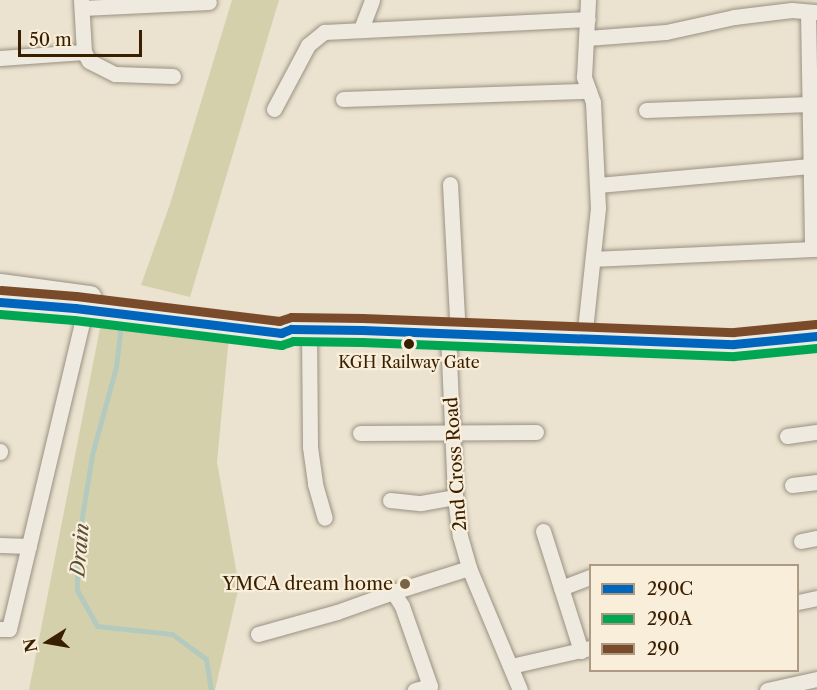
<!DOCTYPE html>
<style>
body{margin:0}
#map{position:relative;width:817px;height:690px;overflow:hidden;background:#ebe2cf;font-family:"Libre Caslon Text",serif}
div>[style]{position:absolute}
.green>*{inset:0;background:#d5d0ac}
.stream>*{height:5px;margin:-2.5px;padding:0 2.5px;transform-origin:2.5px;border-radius:2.5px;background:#b4cabe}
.roads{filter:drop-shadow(0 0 2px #999182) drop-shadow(0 0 2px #999182)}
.minor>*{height:15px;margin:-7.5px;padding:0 7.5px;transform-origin:7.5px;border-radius:7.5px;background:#eeeae0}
.secondary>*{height:21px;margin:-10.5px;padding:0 10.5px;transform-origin:10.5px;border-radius:10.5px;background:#eeeae0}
.bus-1>*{height:9px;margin:-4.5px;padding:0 4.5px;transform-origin:4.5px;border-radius:4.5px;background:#0065bd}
.bus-2>*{height:9px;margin:-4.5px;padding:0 4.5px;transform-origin:4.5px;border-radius:4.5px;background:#00a651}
.bus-3>*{height:9px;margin:-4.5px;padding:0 4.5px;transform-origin:4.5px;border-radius:4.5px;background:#7a4b2a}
.dots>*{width:16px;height:16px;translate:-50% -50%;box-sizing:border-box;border:3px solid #f9eed9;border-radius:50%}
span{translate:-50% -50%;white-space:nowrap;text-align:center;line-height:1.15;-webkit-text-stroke:4.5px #f9eed9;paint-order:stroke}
.bus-label{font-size:16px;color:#391e00}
.street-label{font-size:18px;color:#391e00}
.poi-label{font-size:18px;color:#391e00}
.right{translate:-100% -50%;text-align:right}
.water-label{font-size:20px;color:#574e37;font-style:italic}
.legend{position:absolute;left:589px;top:564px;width:210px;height:108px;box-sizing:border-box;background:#f9eed9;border:2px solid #ac9b82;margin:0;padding:8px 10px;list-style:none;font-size:18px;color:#391e00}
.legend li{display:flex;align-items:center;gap:12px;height:30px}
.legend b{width:30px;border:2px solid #ac9b82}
.north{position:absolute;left:18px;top:612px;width:60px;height:60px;-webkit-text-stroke:4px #f9eed9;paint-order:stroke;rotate:259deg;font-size:16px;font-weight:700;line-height:24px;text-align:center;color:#391e00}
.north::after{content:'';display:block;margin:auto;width:21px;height:27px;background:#391e00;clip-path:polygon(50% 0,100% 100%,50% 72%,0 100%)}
.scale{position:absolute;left:18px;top:30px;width:124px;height:27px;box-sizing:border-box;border:3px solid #391e00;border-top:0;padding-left:8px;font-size:18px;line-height:21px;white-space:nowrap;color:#391e00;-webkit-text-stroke:4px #f9eed9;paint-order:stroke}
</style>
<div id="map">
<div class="green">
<i style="clip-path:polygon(232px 0,279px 0,190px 297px,141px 285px,170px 204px)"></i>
<i style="clip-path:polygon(102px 318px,229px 336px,217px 462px,239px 586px,215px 690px,29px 690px)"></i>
</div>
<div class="stream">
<i style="left:121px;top:325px;width:42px;rotate:96.8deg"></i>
<i style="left:116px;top:367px;width:91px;rotate:105.3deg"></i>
<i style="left:92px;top:455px;width:94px;rotate:99.2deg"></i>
<i style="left:77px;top:548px;width:42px;rotate:90deg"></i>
<i style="left:77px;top:590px;width:41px;rotate:60.9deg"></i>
<i style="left:97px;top:626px;width:75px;rotate:6.1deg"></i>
<i style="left:172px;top:634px;width:42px;rotate:36.3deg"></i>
<i style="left:206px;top:659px;width:31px;rotate:81deg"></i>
</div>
<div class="roads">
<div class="minor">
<i style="left:81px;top:0;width:52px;rotate:86.7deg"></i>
<i style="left:84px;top:52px;width:10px;rotate:61deg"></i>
<i style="left:89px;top:61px;width:29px;rotate:27deg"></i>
<i style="left:115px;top:74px;width:58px;rotate:2deg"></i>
<i style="left:82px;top:8px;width:127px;rotate:-2.7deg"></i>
<i style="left:808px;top:12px;width:237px;rotate:89deg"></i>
<i style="left:361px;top:29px;width:31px;rotate:-69deg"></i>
<i style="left:587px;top:38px;width:79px;rotate:-4.3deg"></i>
<i style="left:666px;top:32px;width:70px;rotate:-12.4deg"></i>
<i style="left:734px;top:17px;width:58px;rotate:-6.9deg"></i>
<i style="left:792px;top:10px;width:25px;rotate:5deg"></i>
<i style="left:0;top:58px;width:84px;rotate:-4.1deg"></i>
<i style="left:343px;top:99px;width:246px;rotate:-1.9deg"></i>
<i style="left:274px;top:109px;width:72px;rotate:-62deg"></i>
<i style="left:308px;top:45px;width:21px;rotate:-39deg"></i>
<i style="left:324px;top:32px;width:264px;rotate:-2.8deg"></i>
<i style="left:646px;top:110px;width:164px;rotate:-2.1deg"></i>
<i style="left:450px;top:184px;width:152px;rotate:87deg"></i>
<i style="left:597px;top:185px;width:215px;rotate:-5.1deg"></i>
<i style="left:593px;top:259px;width:224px;rotate:-2.6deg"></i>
<i style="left:309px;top:329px;width:118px;rotate:89.5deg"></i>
<i style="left:310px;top:447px;width:37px;rotate:82deg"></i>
<i style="left:315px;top:484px;width:35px;rotate:74deg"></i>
<i style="left:448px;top:335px;width:162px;rotate:87.5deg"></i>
<i style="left:455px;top:497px;width:39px;rotate:83deg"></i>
<i style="left:460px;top:536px;width:33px;rotate:74deg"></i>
<i style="left:469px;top:568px;width:132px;rotate:67.3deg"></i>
<i style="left:584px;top:339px;width:132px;rotate:-83.9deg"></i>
<i style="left:598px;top:208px;width:106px;rotate:-92.7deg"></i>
<i style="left:593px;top:102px;width:27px;rotate:-110deg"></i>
<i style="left:584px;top:77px;width:77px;rotate:-87deg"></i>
<i style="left:360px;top:433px;width:176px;rotate:-0.3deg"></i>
<i style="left:787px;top:436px;width:30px;rotate:-8deg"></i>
<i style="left:0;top:451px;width:1px;rotate:90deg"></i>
<i style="left:792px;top:485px;width:25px;rotate:-7deg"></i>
<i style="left:390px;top:500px;width:31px;rotate:6deg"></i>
<i style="left:421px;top:503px;width:35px;rotate:-10deg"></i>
<i style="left:543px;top:531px;width:126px;rotate:72.4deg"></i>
<i style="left:801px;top:541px;width:16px;rotate:-11deg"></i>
<i style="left:0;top:545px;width:29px;rotate:2deg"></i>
<i style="left:561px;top:588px;width:31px;rotate:-21deg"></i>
<i style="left:393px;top:592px;width:80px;rotate:-17.5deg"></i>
<i style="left:798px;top:602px;width:19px;rotate:-12deg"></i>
<i style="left:0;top:629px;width:9px"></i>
<i style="left:9px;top:629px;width:336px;rotate:-76.6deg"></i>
<i style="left:258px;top:634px;width:82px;rotate:-15.6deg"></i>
<i style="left:337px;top:612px;width:59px;rotate:-19.7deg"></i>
<i style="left:393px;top:592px;width:17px;rotate:57deg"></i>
<i style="left:402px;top:606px;width:85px;rotate:70.7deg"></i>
<i style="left:430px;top:686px;width:16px;rotate:165deg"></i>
<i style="left:511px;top:666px;width:81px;rotate:-12.8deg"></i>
<i style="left:767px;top:690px;width:51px;rotate:-12.4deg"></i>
</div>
<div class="secondary">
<i style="left:0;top:284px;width:91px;rotate:7.6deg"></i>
<i style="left:0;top:302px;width:75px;rotate:4.6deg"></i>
<i style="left:75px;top:308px;width:208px;rotate:6.9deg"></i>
<i style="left:281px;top:333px;width:11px;rotate:-22deg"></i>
<i style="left:291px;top:329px;width:71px;rotate:0.8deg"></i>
<i style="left:362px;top:330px;width:86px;rotate:3.3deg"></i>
<i style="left:448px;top:335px;width:286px;rotate:1.8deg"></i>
<i style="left:734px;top:344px;width:83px;rotate:-5.5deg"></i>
</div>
</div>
<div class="bus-1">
<i style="left:0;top:302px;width:75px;rotate:4.6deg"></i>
<i style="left:75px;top:308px;width:208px;rotate:6.9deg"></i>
<i style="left:281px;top:333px;width:11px;rotate:-22deg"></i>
<i style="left:291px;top:329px;width:71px;rotate:0.8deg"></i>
<i style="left:362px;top:330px;width:372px;rotate:2.2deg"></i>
<i style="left:734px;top:344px;width:83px;rotate:-5.5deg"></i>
</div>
<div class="bus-2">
<i style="left:0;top:314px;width:74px;rotate:4.6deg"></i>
<i style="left:74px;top:320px;width:209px;rotate:6.9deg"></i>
<i style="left:281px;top:345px;width:13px;rotate:-18deg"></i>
<i style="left:293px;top:341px;width:69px;rotate:0.8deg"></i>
<i style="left:362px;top:342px;width:372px;rotate:2.2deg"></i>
<i style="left:734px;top:356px;width:83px;rotate:-5.5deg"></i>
</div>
<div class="bus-3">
<i style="left:1px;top:290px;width:75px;rotate:4.6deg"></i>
<i style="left:76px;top:296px;width:205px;rotate:7deg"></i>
<i style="left:279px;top:321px;width:13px;rotate:-18deg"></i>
<i style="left:291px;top:317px;width:71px;rotate:0.8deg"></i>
<i style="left:362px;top:318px;width:372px;rotate:2.2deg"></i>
<i style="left:734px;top:332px;width:82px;rotate:-5.6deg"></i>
</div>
<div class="dots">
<i style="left:409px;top:344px;background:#391e00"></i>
<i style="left:405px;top:584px;background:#776348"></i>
</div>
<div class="bus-label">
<span style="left:409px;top:362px">KGH Railway Gate</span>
</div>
<div class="street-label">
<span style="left:456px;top:464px;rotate:-94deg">2nd Cross Road</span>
</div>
<div class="poi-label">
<span class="right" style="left:393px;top:584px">YMCA dream home</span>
</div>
<div class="water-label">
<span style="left:80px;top:550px;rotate:-85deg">Drain</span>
</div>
<ul class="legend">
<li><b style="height:8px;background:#0065bd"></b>290C</li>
<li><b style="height:8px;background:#00a651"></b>290A</li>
<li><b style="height:8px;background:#7a4b2a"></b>290</li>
</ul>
<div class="north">N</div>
<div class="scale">50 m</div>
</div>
